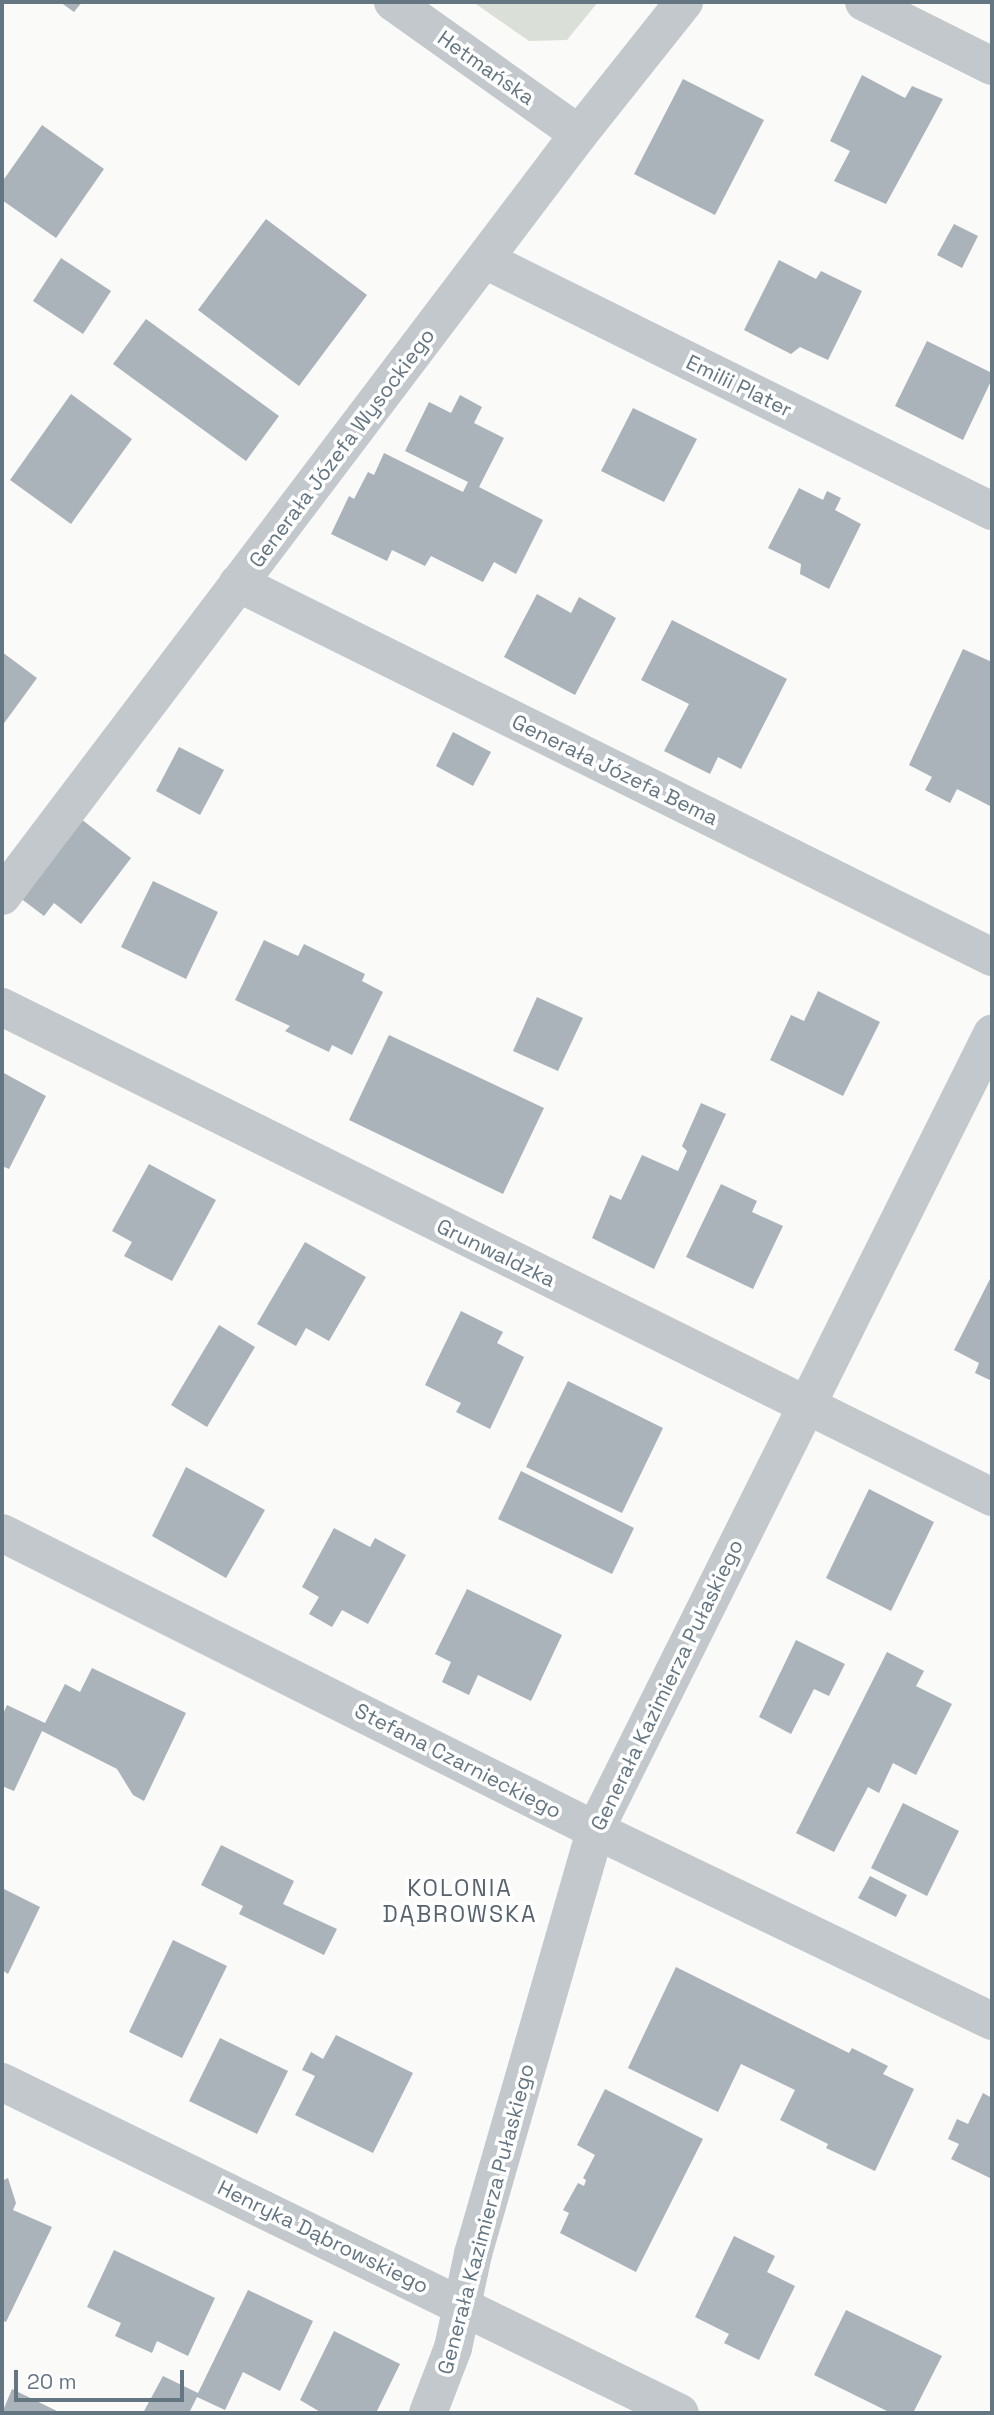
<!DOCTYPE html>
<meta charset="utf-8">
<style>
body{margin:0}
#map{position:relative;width:994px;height:2415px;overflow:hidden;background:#fafaf8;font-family:"Space Grotesk",sans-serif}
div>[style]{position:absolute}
.green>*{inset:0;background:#dadfd7}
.building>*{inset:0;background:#aab3b9}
.minor>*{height:38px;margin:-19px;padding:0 19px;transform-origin:19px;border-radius:19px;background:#c3c8cc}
span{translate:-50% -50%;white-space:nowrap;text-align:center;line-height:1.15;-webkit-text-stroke:7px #fff;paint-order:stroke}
.street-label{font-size:21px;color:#657683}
.neighbourhood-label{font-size:23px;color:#57646e;letter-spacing:2px}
.frame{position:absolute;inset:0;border:4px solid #657683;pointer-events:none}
.scale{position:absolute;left:14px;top:2370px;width:170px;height:32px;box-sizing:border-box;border:4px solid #657683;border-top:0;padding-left:9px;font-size:21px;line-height:24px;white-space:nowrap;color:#657683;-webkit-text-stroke:5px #fff;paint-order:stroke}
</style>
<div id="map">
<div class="green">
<i style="clip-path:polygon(473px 2px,598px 2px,567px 40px,529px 41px)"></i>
</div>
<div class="building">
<i style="clip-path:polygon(60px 2px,82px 2px,74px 12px)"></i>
<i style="clip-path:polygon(862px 75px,905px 98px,912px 86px,943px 99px,886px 204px,834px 181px,850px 151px,830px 141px)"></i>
<i style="clip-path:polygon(683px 79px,764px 120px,715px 215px,634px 174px)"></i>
<i style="clip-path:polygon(42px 125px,104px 169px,56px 238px,2px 200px,2px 182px)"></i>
<i style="clip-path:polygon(266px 219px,367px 295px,299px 386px,198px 310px)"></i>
<i style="clip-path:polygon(954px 224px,978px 236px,962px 268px,937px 255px)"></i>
<i style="clip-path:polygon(61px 258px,111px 291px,83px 334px,33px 301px)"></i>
<i style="clip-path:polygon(779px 260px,816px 279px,821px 271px,862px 291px,828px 360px,800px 347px,791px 354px,744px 330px)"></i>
<i style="clip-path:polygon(146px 319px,279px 416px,246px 461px,113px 364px)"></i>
<i style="clip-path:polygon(927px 341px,992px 373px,992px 379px,963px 440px,895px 406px)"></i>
<i style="clip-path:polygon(71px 394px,132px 439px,71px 524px,10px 480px)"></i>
<i style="clip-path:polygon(460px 395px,482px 407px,474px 423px,504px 438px,479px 487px,543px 520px,516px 574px,494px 562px,483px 582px,431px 556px,425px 566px,392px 550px,387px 561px,331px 534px,349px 496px,354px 499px,368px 472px,374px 475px,384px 453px,463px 492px,468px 482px,405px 451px,429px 402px,451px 413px)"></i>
<i style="clip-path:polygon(633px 408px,697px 439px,664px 502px,601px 471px)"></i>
<i style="clip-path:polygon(799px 488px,823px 500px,827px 491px,841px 498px,835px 510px,861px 524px,829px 589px,800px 574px,801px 564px,768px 548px)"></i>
<i style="clip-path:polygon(537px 594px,571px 613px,579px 597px,616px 618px,575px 695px,504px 657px)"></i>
<i style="clip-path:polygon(672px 620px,787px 679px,741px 769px,718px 757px,710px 774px,664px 751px,689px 704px,641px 680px)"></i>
<i style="clip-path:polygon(963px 649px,992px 662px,992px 807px,957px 789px,950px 803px,925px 790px,932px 777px,909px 765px)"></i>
<i style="clip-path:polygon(2px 652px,37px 678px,2px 726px)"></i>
<i style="clip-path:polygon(453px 732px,491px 752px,473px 786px,436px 766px)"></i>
<i style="clip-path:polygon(179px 747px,224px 770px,200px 815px,156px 791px)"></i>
<i style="clip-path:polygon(76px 815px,131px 858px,81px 924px,54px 903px,44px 916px,15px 894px)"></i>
<i style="clip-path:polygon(153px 881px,218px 912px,186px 979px,121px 947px)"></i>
<i style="clip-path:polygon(264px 940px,298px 956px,304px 944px,365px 974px,362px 981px,383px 992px,352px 1055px,332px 1045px,329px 1052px,285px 1031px,290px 1026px,235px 1000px)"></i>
<i style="clip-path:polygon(818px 991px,880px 1022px,843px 1096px,770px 1060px,791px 1015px,804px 1021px)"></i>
<i style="clip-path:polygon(537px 997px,583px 1018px,558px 1071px,513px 1051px)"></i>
<i style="clip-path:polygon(389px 1035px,544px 1108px,503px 1194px,349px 1120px)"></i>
<i style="clip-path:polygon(2px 1072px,46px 1096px,9px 1169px,2px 1166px)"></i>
<i style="clip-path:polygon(701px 1103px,726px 1114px,654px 1269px,592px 1238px,610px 1195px,621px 1200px,642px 1155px,678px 1171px,687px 1151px,682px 1146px)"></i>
<i style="clip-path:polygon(149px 1164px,216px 1200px,172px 1281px,124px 1256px,132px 1242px,112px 1231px)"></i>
<i style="clip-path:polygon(721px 1184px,757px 1201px,752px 1212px,783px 1226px,753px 1289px,686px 1257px)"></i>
<i style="clip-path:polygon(305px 1242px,366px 1277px,329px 1341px,306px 1328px,296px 1346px,257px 1324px)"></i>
<i style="clip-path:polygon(992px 1275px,992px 1381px,975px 1373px,979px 1363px,954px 1350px)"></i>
<i style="clip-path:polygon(461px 1311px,503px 1332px,497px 1343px,524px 1357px,490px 1429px,456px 1412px,461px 1403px,425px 1385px)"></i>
<i style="clip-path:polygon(219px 1325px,255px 1347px,207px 1427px,171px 1405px)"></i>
<i style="clip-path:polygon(568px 1381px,663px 1428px,622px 1513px,526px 1467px)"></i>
<i style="clip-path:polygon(186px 1467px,265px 1510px,226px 1578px,152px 1536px)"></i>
<i style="clip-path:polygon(521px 1471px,634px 1528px,612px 1574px,498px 1519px)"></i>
<i style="clip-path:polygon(869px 1489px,934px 1522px,891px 1611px,826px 1578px)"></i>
<i style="clip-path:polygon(334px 1528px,370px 1547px,375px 1538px,406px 1555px,368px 1624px,342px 1610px,332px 1627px,309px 1614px,319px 1597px,302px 1587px)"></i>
<i style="clip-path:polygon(467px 1589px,562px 1635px,531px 1701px,478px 1675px,469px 1695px,442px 1682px,451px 1662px,435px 1654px)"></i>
<i style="clip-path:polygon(796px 1640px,845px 1664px,829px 1696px,814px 1689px,791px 1734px,759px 1717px)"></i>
<i style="clip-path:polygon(887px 1652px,924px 1671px,916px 1686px,952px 1704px,916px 1775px,893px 1763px,879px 1793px,868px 1787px,834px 1852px,796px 1833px)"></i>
<i style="clip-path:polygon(92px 1668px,186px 1713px,144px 1801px,133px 1795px,117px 1769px,42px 1731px,14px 1791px,2px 1786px,2px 1716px,7px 1705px,45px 1723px,65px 1684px,80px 1692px)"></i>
<i style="clip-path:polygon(903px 1803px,959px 1831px,927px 1896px,871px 1868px)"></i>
<i style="clip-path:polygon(221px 1845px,294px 1881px,283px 1904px,337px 1929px,324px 1955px,239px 1914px,243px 1906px,201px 1885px)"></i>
<i style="clip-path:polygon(870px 1876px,907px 1895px,896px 1917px,858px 1898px)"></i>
<i style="clip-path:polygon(2px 1888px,40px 1907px,8px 1974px,2px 1970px)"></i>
<i style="clip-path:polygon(173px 1940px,227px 1966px,182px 2058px,129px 2032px)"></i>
<i style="clip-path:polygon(676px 1967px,849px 2053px,852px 2048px,888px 2066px,883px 2074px,914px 2089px,875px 2171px,826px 2148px,828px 2144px,780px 2120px,795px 2090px,741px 2064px,718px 2112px,628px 2068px)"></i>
<i style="clip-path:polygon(336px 2035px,413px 2073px,373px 2153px,295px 2115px,315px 2076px,302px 2070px,311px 2052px,323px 2059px)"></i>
<i style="clip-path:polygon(220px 2038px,288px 2071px,257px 2134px,189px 2101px)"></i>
<i style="clip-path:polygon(605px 2089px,703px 2139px,636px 2272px,560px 2233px,569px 2213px,563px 2210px,578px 2183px,584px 2186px,586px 2180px,583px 2178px,595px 2155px,577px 2145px)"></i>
<i style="clip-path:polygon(983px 2093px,992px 2098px,992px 2179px,951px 2159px,959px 2144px,948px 2139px,957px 2119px,968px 2124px)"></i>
<i style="clip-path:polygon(8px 2178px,16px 2203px,13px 2210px,52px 2227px,6px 2322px,2px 2320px,2px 2181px)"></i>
<i style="clip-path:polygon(734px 2236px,775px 2256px,767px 2272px,795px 2286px,759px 2360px,724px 2343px,729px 2334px,695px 2317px)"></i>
<i style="clip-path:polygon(114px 2250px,215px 2298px,188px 2356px,157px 2341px,152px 2353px,115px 2336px,121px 2323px,87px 2307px)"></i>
<i style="clip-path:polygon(248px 2290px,313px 2321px,280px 2391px,243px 2372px,225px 2410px,197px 2397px,189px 2413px,143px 2413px,163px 2376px,198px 2393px)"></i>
<i style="clip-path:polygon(846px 2310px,942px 2356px,913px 2413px,891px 2413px,814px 2375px)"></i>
<i style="clip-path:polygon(334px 2331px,400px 2364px,376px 2413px,322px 2413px,300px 2400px)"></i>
<i style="clip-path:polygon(12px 2389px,61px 2413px,2px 2413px)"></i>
</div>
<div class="minor">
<i style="left:393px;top:2px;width:228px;rotate:35.4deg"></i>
<i style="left:864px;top:2px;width:143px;rotate:26.6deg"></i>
<i style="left:485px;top:260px;width:566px;rotate:26.34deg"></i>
<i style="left:238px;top:583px;width:842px;rotate:26.38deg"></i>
<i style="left:2px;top:896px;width:956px;rotate:-52.87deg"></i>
<i style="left:579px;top:134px;width:169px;rotate:-51.5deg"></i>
<i style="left:2px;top:1007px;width:1105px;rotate:26.33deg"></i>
<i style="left:2px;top:1533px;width:663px;rotate:26.6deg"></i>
<i style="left:595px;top:1830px;width:441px;rotate:25.7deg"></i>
<i style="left:2px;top:2082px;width:754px;rotate:26.02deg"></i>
<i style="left:428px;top:2413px;width:70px;rotate:-69deg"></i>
<i style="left:453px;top:2348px;width:96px;rotate:-78deg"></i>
<i style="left:473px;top:2254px;width:441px;rotate:-73.9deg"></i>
<i style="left:595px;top:1830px;width:890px;rotate:-63.49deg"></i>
</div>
<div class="street-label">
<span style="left:486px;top:68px;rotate:35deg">Hetmańska</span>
<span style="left:739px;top:386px;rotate:26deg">Emilii Plater</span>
<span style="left:342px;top:448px;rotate:-53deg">Generała Józefa Wysockiego</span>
<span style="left:615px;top:770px;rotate:26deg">Generała Józefa Bema</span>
<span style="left:496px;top:1253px;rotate:26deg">Grunwaldzka</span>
<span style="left:667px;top:1685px;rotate:-64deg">Generała Kazimierza Pułaskiego</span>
<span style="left:458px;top:1761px;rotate:27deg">Stefana Czarnieckiego</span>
<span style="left:486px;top:2219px;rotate:-75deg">Generała Kazimierza Pułaskiego</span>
<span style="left:323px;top:2237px;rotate:26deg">Henryka Dąbrowskiego</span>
</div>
<div class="neighbourhood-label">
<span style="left:460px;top:1901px">KOLONIA<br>DĄBROWSKA</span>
</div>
<div class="frame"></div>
<div class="scale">20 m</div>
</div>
